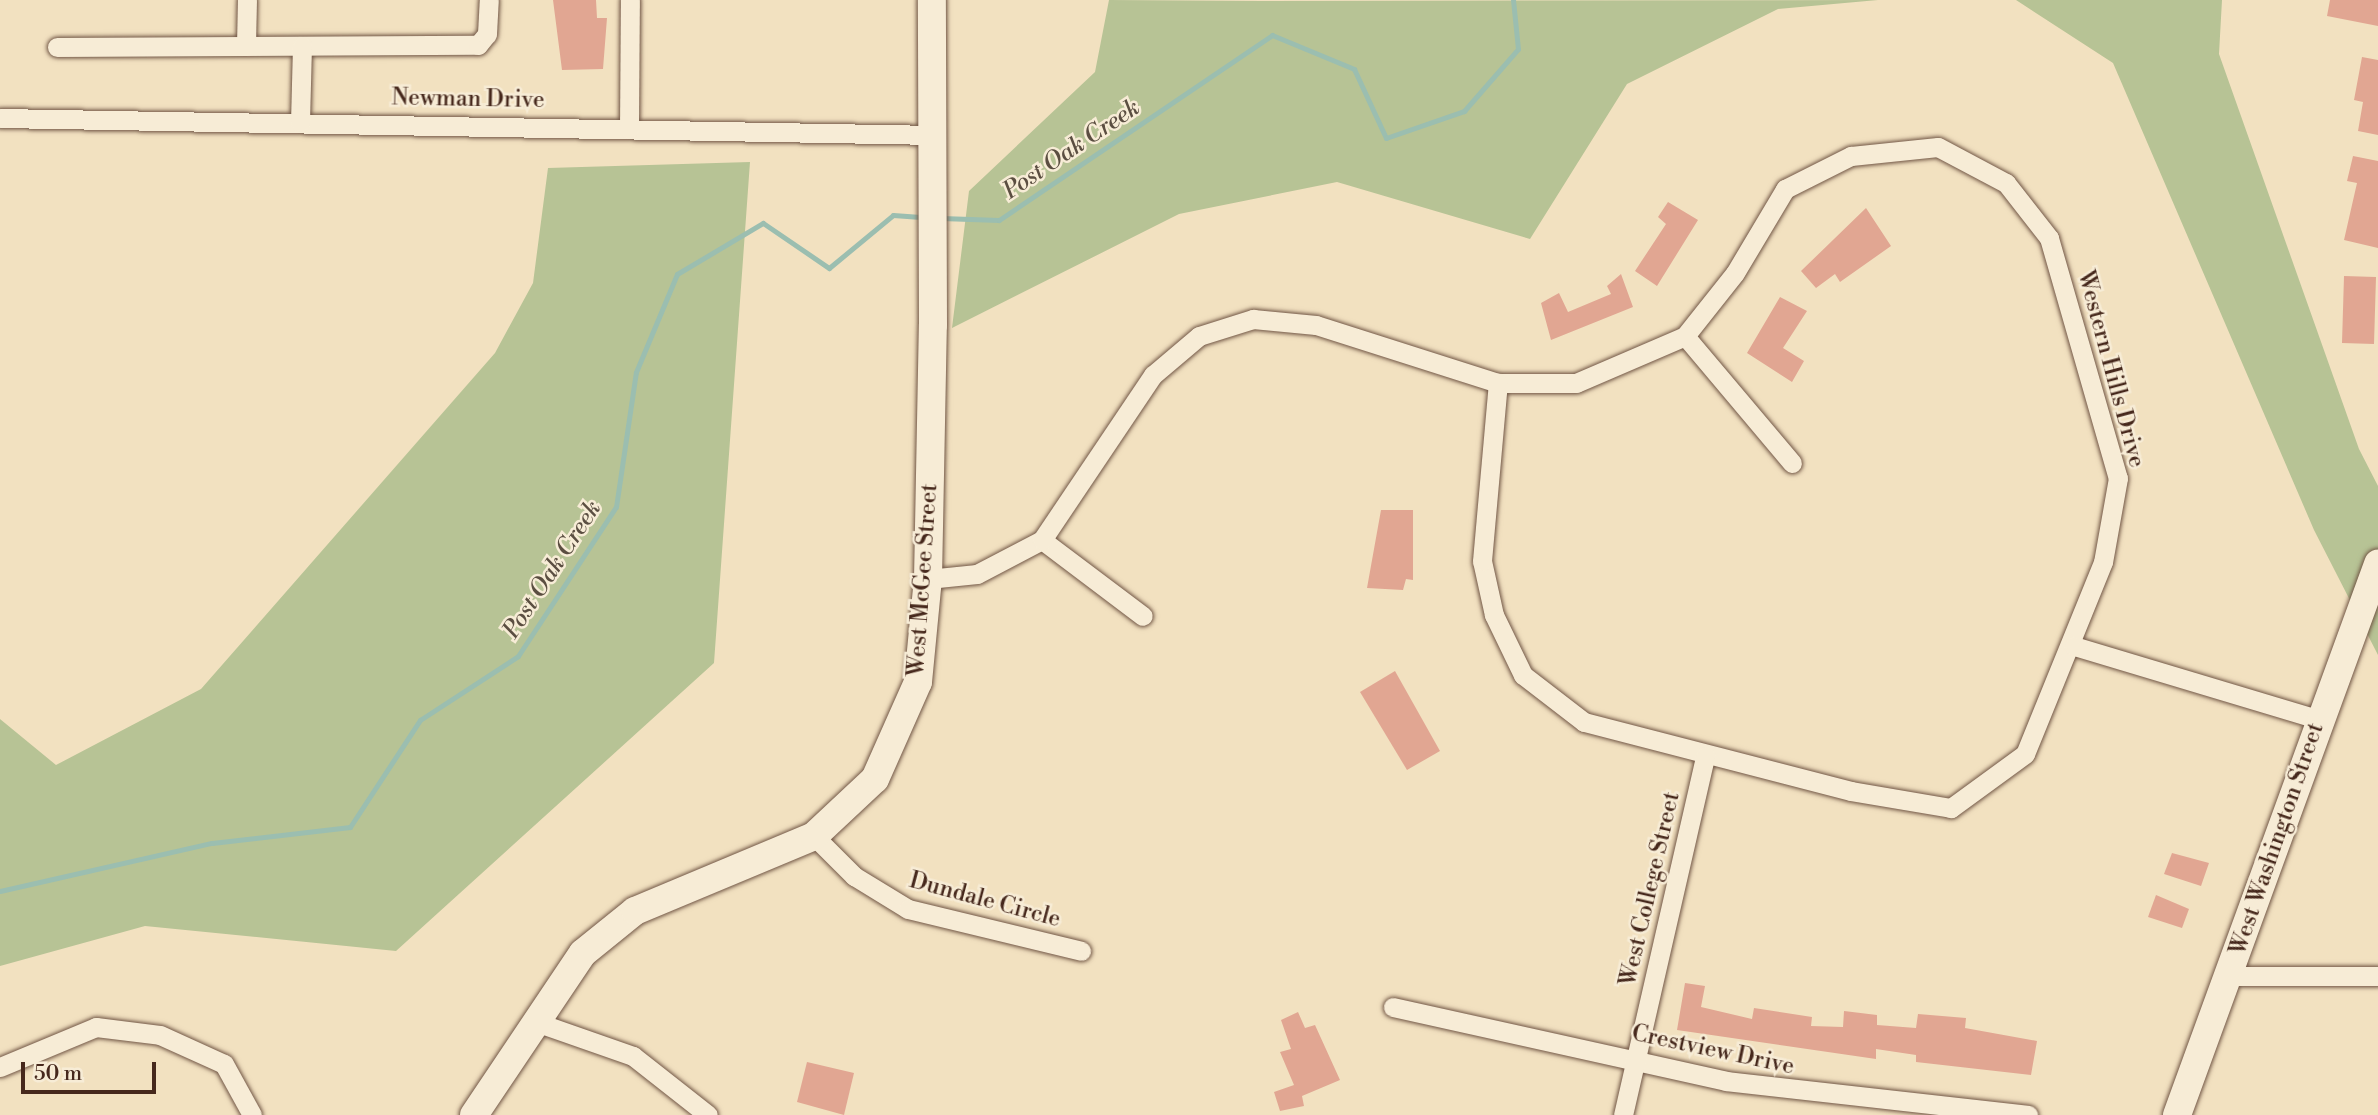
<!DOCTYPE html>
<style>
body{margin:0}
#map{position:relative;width:2378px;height:1115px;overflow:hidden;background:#f2e1c0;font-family:"Libre Bodoni",serif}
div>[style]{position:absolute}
.green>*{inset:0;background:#b7c395}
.stream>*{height:5px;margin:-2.5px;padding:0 2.5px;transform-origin:2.5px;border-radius:2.5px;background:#9bbeb0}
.building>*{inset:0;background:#e1a692}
.roads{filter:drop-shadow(0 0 2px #715645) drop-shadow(0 0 2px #715645)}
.street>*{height:19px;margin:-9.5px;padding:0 9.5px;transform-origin:9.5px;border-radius:9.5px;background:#f7ecd6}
.secondary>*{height:28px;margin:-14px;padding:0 14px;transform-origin:14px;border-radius:14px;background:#f7ecd6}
span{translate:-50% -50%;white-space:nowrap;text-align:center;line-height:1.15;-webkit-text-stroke:5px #f7ecd6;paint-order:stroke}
.street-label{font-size:23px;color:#46281c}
.water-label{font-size:24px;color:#5b4e41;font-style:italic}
.scale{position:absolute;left:21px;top:1062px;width:135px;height:32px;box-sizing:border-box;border:4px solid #46281c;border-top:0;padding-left:9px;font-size:21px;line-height:24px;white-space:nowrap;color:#46281c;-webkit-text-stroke:5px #f7ecd6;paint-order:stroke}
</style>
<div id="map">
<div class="green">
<i style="clip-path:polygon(1109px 0,1262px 1px,1878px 0,1778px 9px,1627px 84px,1530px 239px,1337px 182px,1179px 214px,952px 328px,969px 191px,1095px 72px)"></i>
<i style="clip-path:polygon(2016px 0,2222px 0,2219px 54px,2359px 449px,2378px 486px,2378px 655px,2314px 530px,2113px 63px)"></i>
<i style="clip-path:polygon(750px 162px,714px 663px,396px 951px,145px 926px,0 966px,0 719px,56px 765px,201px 689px,495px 353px,533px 283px,548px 168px)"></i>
</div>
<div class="stream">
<i style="left:941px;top:218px;width:58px;rotate:2deg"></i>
<i style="left:999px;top:220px;width:330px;rotate:-34.1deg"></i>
<i style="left:1272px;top:35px;width:89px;rotate:22.5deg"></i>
<i style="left:1354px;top:69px;width:76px;rotate:65.1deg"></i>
<i style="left:1386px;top:138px;width:83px;rotate:-19.1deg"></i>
<i style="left:1464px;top:111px;width:82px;rotate:-48.9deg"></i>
<i style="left:1518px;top:49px;width:49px;rotate:-95.8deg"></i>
<i style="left:0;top:891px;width:217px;rotate:-12.8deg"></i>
<i style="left:212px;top:843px;width:139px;rotate:-6.6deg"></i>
<i style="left:350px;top:827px;width:128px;rotate:-56.8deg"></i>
<i style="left:420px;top:720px;width:117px;rotate:-33.1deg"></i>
<i style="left:518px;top:656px;width:178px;rotate:-56.7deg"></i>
<i style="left:616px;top:507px;width:136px;rotate:-81.6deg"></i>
<i style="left:636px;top:372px;width:106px;rotate:-67.3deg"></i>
<i style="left:677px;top:274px;width:100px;rotate:-30.7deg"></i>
<i style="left:763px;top:223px;width:80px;rotate:34.3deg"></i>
<i style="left:829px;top:268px;width:83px;rotate:-39.6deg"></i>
<i style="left:893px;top:215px;width:31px;rotate:4deg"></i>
</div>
<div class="building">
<i style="clip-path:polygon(553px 0,596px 0,597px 18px,607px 18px,603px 69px,562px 70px)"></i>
<i style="clip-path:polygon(2330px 0,2378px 0,2378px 26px,2327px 16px)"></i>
<i style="clip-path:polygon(2362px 57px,2378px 60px,2378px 135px,2358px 131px,2363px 102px,2354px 100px)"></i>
<i style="clip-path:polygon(2353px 156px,2378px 161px,2378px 248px,2344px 240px,2357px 183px,2347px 181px)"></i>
<i style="clip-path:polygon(1668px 202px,1698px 220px,1657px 286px,1635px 271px,1666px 224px,1658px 217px)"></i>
<i style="clip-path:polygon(1866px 208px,1891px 246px,1840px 282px,1835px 274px,1816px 288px,1801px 271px)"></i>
<i style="clip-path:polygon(1621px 274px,1633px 307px,1551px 340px,1541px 303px,1559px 293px,1568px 312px,1611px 294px,1607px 286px)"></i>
<i style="clip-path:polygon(2344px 276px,2376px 277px,2374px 344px,2342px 343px)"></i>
<i style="clip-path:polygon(1780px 297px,1807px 311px,1783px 348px,1804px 361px,1792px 382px,1747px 353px)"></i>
<i style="clip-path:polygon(1381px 510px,1413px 510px,1413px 580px,1406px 579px,1403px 590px,1367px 588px)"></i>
<i style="clip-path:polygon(1395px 671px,1440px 751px,1407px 770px,1360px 692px)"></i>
<i style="clip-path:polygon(2172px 853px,2209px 863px,2201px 886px,2164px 874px)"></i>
<i style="clip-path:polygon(2156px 895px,2189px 909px,2182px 928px,2148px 917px)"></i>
<i style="clip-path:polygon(1685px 983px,1705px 986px,1701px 1007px,1752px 1019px,1754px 1008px,1812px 1017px,1811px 1026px,1843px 1027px,1844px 1011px,1877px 1015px,1877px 1025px,1916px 1028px,1918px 1014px,1966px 1018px,1965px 1028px,2037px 1041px,2031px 1075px,1916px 1062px,1916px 1055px,1876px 1049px,1876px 1059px,1677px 1030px)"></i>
<i style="clip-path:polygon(1298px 1012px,1305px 1028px,1315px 1025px,1340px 1080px,1302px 1096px,1304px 1106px,1280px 1111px,1274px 1092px,1294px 1085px,1280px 1052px,1291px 1049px,1281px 1020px)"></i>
<i style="clip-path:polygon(807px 1062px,854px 1073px,844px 1115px,797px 1102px)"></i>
</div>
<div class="roads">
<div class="street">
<i style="left:246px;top:46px;width:46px;rotate:-88.8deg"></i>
<i style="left:57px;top:47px;width:421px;rotate:-0.3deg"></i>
<i style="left:478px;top:45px;width:14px;rotate:-51deg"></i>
<i style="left:487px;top:34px;width:34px;rotate:-87deg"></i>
<i style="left:0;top:118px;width:934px;rotate:1.04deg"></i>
<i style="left:300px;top:122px;width:76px;rotate:-88.5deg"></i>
<i style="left:629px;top:129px;width:129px;rotate:-89.6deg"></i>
<i style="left:1938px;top:147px;width:77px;rotate:27.9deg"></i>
<i style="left:2006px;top:183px;width:70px;rotate:52deg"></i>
<i style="left:2049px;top:238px;width:250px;rotate:74deg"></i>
<i style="left:2118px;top:478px;width:85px;rotate:100.1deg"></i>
<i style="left:2103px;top:562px;width:207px;rotate:112.1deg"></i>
<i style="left:2025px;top:754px;width:92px;rotate:143.9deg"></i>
<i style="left:1951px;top:808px;width:101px;rotate:-170.4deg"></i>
<i style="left:1851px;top:791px;width:276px;rotate:-165.5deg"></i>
<i style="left:1584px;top:722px;width:77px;rotate:-142.4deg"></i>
<i style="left:1523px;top:675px;width:67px;rotate:-115.8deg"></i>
<i style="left:1494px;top:615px;width:55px;rotate:-102.5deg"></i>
<i style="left:1482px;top:561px;width:179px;rotate:-84.9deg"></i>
<i style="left:1498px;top:383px;width:78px"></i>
<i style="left:1576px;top:383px;width:119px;rotate:-23.3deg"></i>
<i style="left:1685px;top:336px;width:80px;rotate:-51.6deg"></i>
<i style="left:1735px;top:273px;width:98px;rotate:-59.2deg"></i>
<i style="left:1785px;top:189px;width:74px;rotate:-26.6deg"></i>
<i style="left:1851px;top:156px;width:87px;rotate:-5.9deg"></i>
<i style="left:1685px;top:336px;width:166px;rotate:49.9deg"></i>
<i style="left:1042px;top:540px;width:126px;rotate:37deg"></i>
<i style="left:928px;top:579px;width:49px;rotate:-5.8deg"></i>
<i style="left:977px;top:574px;width:73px;rotate:-27.6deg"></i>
<i style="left:1042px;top:540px;width:199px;rotate:-56.1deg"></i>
<i style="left:1153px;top:375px;width:60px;rotate:-40.3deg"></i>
<i style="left:1199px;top:336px;width:57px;rotate:-17.5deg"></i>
<i style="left:1253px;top:319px;width:63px;rotate:5.4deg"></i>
<i style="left:1316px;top:325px;width:191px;rotate:17.7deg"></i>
<i style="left:2074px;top:646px;width:255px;rotate:16.7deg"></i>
<i style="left:814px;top:836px;width:57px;rotate:45deg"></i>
<i style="left:854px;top:876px;width:63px;rotate:31.4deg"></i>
<i style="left:908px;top:909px;width:178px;rotate:13.6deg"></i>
<i style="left:2229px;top:976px;width:149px"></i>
<i style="left:1393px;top:1007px;width:341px;rotate:12.5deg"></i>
<i style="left:1726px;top:1081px;width:304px;rotate:6.4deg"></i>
<i style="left:533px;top:1021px;width:106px;rotate:19.3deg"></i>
<i style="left:633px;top:1056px;width:95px;rotate:38.2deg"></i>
<i style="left:0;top:1067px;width:104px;rotate:-22.6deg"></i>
<i style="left:96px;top:1027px;width:64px;rotate:7.1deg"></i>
<i style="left:160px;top:1035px;width:70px;rotate:24.4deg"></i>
<i style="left:224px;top:1064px;width:58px;rotate:61.2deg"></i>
<i style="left:1623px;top:1115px;width:368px;rotate:-77.1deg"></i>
</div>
<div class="secondary">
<i style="left:474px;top:1115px;width:195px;rotate:-56.1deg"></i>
<i style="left:583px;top:953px;width:67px;rotate:-38.9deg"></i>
<i style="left:635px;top:911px;width:194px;rotate:-22.7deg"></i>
<i style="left:814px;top:836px;width:83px;rotate:-43.1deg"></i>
<i style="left:875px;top:779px;width:106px;rotate:-66.1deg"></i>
<i style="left:918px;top:682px;width:103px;rotate:-84.5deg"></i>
<i style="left:928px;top:579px;width:254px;rotate:-88.9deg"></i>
<i style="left:933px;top:325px;width:325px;rotate:-90.2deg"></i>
<i style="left:2177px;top:1115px;width:587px;rotate:-69.96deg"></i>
</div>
</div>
<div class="street-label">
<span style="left:468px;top:99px;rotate:1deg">Newman Drive</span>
<span style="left:2111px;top:369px;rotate:75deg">Western Hills Drive</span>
<span style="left:923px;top:580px;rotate:-86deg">West McGee Street</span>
<span style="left:2277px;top:839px;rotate:-71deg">West Washington Street</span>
<span style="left:1650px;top:889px;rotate:-77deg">West College Street</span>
<span style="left:985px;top:900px;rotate:15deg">Dundale Circle</span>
<span style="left:1713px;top:1050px;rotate:12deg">Crestview Drive</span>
</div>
<div class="water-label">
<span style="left:1072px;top:150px;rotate:-34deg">Post Oak Creek</span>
<span style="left:553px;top:570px;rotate:-57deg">Post Oak Creek</span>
</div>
<div class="scale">50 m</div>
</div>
